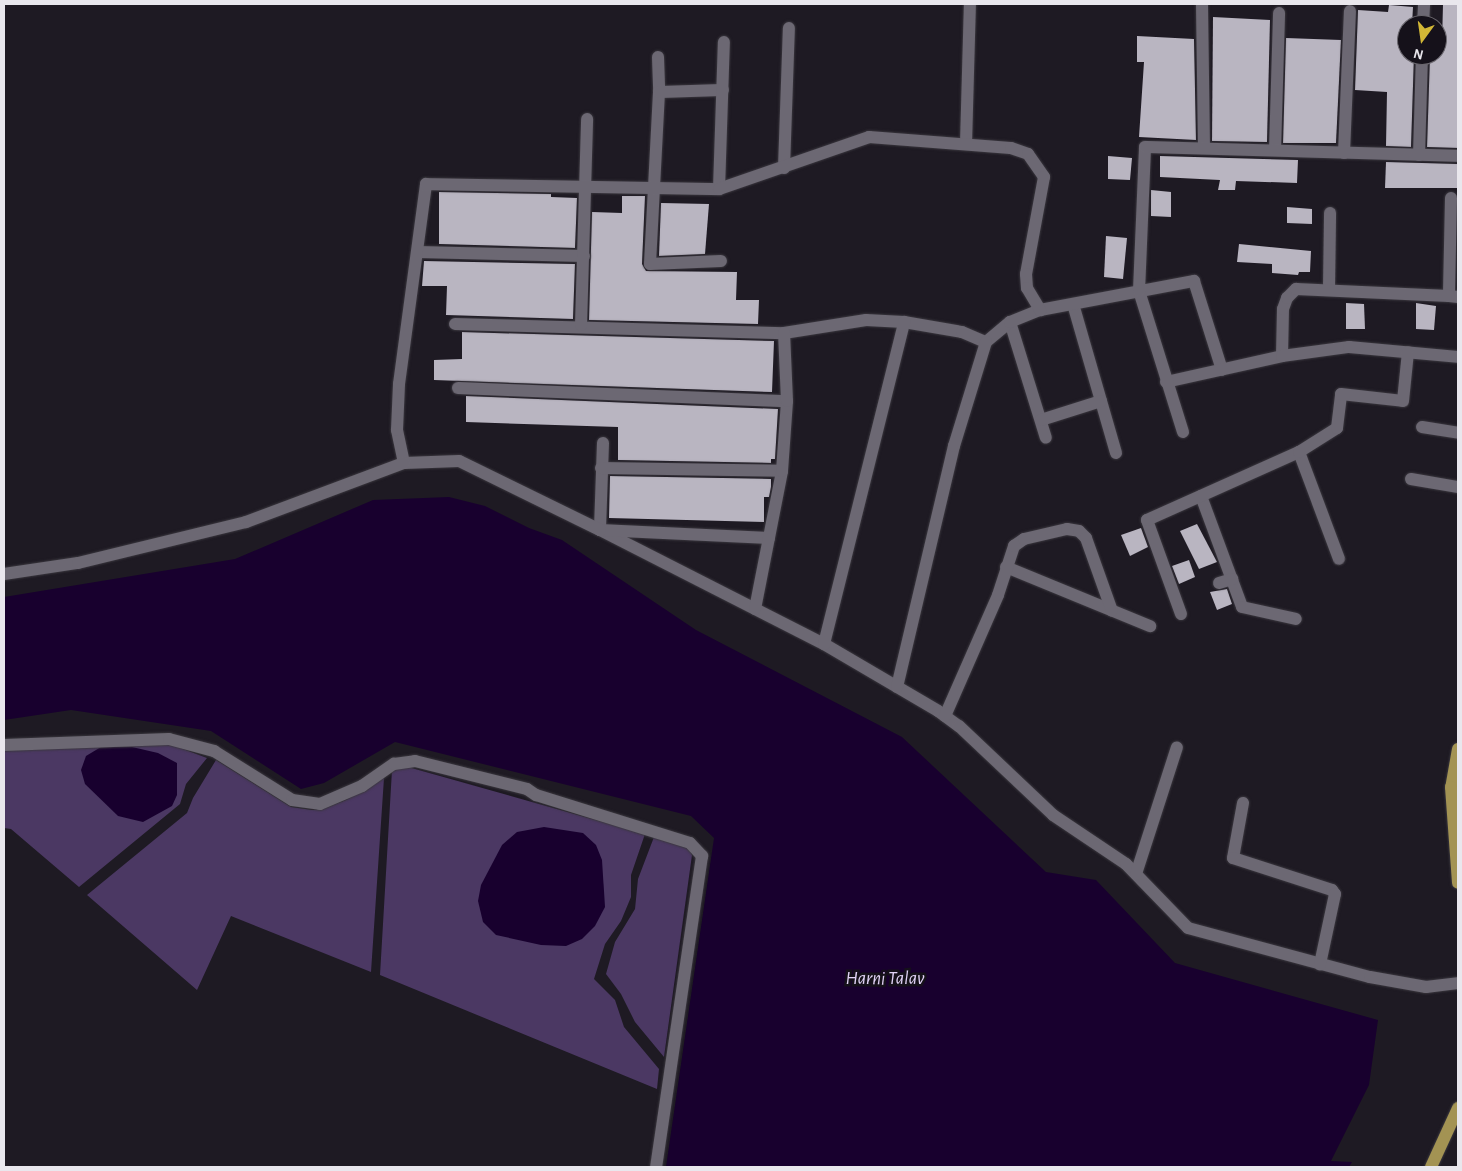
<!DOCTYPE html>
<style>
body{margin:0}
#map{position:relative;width:1462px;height:1171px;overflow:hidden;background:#1e1a23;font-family:"Alegreya Sans",sans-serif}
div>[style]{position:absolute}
.green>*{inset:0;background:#4b3863}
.water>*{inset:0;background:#18002e}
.building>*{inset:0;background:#b9b5c1}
.roads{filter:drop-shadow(0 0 1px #3a373e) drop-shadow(0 0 1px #3a373e)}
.minor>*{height:12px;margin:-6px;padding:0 6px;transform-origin:6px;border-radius:6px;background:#6c6873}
.primary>*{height:12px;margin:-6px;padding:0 6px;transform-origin:6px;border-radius:6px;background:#a39353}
span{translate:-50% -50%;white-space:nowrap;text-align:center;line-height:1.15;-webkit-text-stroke:5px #15111a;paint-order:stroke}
.water-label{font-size:19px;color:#e1d3f6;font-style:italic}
.frame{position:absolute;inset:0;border:5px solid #e9e7ed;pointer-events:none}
.north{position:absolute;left:1397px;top:15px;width:50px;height:50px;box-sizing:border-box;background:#15111a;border:1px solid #6a676e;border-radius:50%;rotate:194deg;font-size:14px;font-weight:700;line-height:20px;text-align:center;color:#e9e7ed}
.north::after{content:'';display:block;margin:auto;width:18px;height:22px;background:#d2b736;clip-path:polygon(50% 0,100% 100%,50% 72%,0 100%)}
</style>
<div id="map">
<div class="green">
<i style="clip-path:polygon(167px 743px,207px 758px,186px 784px,180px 804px,79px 887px,11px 829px,4px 828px,4px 748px)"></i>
<i style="clip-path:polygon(216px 760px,291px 807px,312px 810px,323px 809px,346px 800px,384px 778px,371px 972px,231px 916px,197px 990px,87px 895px,187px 813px,193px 798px)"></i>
<i style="clip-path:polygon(408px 767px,645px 834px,631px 875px,631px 897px,621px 921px,605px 944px,594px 979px,615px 1000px,624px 1027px,659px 1069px,657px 1089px,380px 975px,392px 770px)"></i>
<i style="clip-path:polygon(654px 837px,689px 849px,692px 855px,664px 1057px,635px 1022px,621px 994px,606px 974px,615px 942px,635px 909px,638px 879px)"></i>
</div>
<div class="water">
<i style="clip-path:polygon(449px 497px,485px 506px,529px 528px,562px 540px,696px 630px,902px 737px,1046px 872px,1096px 880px,1175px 963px,1378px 1020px,1369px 1085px,1331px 1161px,1352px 1162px,1349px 1167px,666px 1167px,714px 838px,691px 816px,395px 742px,324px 783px,301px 789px,211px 731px,71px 710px,4px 720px,4px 597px,235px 559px,373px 500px)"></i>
<i style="clip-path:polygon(101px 747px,132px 747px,158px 753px,177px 763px,177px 795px,172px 806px,143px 822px,118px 816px,85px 784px,81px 770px,86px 756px)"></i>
<i style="clip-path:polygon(544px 827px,583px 833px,596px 845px,602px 860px,605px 907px,595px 926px,582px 939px,566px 946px,541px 945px,496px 935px,483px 922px,478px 901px,481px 885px,502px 845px,517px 832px)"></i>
</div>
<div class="building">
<i style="clip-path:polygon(1443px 4px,1458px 4px,1458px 148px,1427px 147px,1430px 55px,1437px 55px,1437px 43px,1442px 43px)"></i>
<i style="clip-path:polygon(1389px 5px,1413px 7px,1412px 25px,1407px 25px,1407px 55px,1414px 55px,1411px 147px,1386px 146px,1387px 92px,1355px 90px,1358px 10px,1388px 12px)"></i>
<i style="clip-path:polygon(1213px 17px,1270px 20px,1267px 142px,1212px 141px)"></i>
<i style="clip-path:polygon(1137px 36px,1194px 39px,1196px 140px,1139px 137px,1144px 62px,1137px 62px)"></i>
<i style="clip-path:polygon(1286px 38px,1341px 40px,1336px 143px,1283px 143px)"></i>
<i style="clip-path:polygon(1108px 156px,1132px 158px,1130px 180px,1108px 179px)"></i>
<i style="clip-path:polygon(1160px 156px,1298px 160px,1297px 183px,1236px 181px,1235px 190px,1218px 190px,1220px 180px,1160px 177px)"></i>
<i style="clip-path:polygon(1386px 162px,1458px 164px,1458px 188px,1385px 188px)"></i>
<i style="clip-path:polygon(1151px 190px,1171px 192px,1171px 217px,1151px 216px)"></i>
<i style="clip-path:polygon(439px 192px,551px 194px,551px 197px,577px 198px,575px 248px,439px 244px)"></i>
<i style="clip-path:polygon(622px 196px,645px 196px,642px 264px,646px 271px,737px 272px,736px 300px,759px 300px,758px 324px,589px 320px,592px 212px,622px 213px)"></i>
<i style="clip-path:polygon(661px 203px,709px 204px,705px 254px,659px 256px)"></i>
<i style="clip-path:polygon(1287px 207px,1312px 209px,1312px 224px,1287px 223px)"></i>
<i style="clip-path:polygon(1106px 236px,1127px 238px,1123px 279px,1104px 277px)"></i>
<i style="clip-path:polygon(1239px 244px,1311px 251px,1310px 272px,1299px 272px,1298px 275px,1272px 273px,1272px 264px,1237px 262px)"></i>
<i style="clip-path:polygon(424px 261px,575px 264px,573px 319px,446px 315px,447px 286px,422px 286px)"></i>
<i style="clip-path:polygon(1346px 303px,1364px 304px,1365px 329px,1346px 329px)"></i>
<i style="clip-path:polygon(1416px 303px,1436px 306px,1434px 330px,1416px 329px)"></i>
<i style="clip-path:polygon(462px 332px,774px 341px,772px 392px,434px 380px,434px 360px,462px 359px)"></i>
<i style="clip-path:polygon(466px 396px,778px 409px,775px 459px,771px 459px,771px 463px,618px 460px,618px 427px,466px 422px)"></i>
<i style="clip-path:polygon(610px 476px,771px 479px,771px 487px,769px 497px,764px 497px,764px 522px,609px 518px)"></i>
<i style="clip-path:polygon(1197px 524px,1217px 562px,1199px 569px,1180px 531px)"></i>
<i style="clip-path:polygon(1141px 528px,1148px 547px,1130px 556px,1121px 535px)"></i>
<i style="clip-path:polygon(1189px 560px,1195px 577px,1179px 584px,1172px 566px)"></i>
<i style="clip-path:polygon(1227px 589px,1232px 604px,1217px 610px,1210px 592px)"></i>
</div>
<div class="roads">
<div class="minor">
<i style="left:1202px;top:4px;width:143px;rotate:89.2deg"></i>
<i style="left:1423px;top:25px;width:21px;rotate:-87deg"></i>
<i style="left:658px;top:57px;width:35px;rotate:88deg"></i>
<i style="left:659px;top:92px;width:172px;rotate:93deg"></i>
<i style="left:650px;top:264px;width:71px;rotate:-2.4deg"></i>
<i style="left:659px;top:92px;width:64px;rotate:-1.8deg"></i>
<i style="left:966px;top:144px;width:140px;rotate:-88.4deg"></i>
<i style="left:1275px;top:150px;width:137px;rotate:-88.3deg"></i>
<i style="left:1344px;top:153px;width:142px;rotate:-87.6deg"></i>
<i style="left:1419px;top:155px;width:100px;rotate:-88.3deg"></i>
<i style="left:784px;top:168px;width:140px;rotate:-88deg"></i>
<i style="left:719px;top:189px;width:147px;rotate:-88.1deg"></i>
<i style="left:1451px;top:198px;width:98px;rotate:91.2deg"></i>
<i style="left:1449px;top:296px;width:9px;rotate:6deg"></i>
<i style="left:418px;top:252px;width:166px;rotate:1.4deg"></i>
<i style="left:1329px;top:289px;width:76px;rotate:-89.2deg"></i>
<i style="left:1073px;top:304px;width:155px;rotate:73.9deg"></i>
<i style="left:1010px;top:322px;width:121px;rotate:72.8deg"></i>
<i style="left:455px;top:324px;width:329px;rotate:1.6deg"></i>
<i style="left:784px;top:333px;width:83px;rotate:-9deg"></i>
<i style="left:866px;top:320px;width:38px;rotate:3deg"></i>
<i style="left:904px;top:322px;width:59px;rotate:9.8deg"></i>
<i style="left:962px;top:332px;width:26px;rotate:23deg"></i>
<i style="left:986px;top:342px;width:31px;rotate:-40deg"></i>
<i style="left:1010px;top:322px;width:32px;rotate:-22deg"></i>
<i style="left:1040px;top:310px;width:157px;rotate:-10.7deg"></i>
<i style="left:1194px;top:281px;width:93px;rotate:72.5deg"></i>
<i style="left:581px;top:325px;width:206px;rotate:-88.3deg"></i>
<i style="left:1282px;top:356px;width:47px;rotate:-88.8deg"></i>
<i style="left:1283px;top:309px;width:12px;rotate:-70deg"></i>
<i style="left:1287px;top:298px;width:13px;rotate:-45deg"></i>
<i style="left:1296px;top:289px;width:153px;rotate:2.6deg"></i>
<i style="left:1166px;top:382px;width:119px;rotate:-12.6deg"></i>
<i style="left:1282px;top:356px;width:68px;rotate:-7.7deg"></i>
<i style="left:1349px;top:347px;width:109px;rotate:5.2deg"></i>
<i style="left:458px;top:388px;width:329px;rotate:2.3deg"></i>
<i style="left:1041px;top:420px;width:63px;rotate:-17.6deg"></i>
<i style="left:1422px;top:427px;width:36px;rotate:9deg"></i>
<i style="left:1183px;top:432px;width:148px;rotate:-107.3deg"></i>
<i style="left:1139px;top:291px;width:144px;rotate:-87.6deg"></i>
<i style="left:1145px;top:147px;width:313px;rotate:1.6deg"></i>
<i style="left:603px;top:443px;width:87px;rotate:92deg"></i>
<i style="left:600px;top:530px;width:251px;rotate:27deg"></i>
<i style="left:824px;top:644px;width:132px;rotate:30.4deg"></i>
<i style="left:938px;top:711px;width:26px;rotate:36deg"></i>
<i style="left:959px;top:726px;width:129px;rotate:43.4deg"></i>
<i style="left:1053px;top:815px;width:88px;rotate:33.9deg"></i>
<i style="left:1126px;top:864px;width:89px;rotate:45.9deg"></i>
<i style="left:1188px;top:928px;width:188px;rotate:15.1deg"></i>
<i style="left:1370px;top:977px;width:57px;rotate:10.1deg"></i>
<i style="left:1426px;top:987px;width:32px;rotate:-7deg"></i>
<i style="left:1299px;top:452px;width:114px;rotate:69.5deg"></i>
<i style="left:601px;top:468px;width:181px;rotate:0.9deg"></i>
<i style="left:1411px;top:479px;width:48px;rotate:9.7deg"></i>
<i style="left:1201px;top:496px;width:118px;rotate:69.7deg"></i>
<i style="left:1242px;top:607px;width:55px;rotate:12.5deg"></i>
<i style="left:769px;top:538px;width:169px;rotate:-177.3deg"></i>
<i style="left:600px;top:530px;width:157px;rotate:-153.9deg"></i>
<i style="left:459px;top:461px;width:55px;rotate:177.9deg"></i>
<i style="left:404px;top:463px;width:34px;rotate:-102deg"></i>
<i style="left:397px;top:430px;width:46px;rotate:-87.5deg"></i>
<i style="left:399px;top:384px;width:202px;rotate:-82.3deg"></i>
<i style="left:426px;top:184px;width:293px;rotate:1deg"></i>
<i style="left:719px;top:189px;width:159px;rotate:-19.1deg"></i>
<i style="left:869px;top:137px;width:142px;rotate:4.4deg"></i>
<i style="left:1011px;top:148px;width:18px;rotate:19deg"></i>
<i style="left:1028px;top:154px;width:28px;rotate:55deg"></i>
<i style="left:1044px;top:177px;width:99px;rotate:100.5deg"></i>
<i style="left:1026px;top:274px;width:14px;rotate:86deg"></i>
<i style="left:1027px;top:288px;width:26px;rotate:59deg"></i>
<i style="left:1006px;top:567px;width:156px;rotate:22.3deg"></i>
<i style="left:4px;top:574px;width:75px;rotate:-8.5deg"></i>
<i style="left:78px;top:563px;width:173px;rotate:-13.7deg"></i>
<i style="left:246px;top:522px;width:169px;rotate:-20.5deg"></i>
<i style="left:1219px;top:583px;width:14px;rotate:-17deg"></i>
<i style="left:755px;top:609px;width:141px;rotate:-78.9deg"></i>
<i style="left:782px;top:471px;width:70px;rotate:-85.9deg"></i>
<i style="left:787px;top:401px;width:68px;rotate:-92.5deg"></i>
<i style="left:1181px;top:614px;width:100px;rotate:-109.9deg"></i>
<i style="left:1147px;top:520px;width:167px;rotate:-24.1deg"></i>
<i style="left:1299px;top:452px;width:45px;rotate:-32.3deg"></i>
<i style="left:1337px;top:428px;width:34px;rotate:-83deg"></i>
<i style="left:1341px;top:394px;width:62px;rotate:6.4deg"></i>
<i style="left:1403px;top:401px;width:49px;rotate:-84.2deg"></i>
<i style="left:824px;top:644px;width:332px;rotate:-76deg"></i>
<i style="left:897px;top:687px;width:248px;rotate:-76.7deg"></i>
<i style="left:954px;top:446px;width:109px;rotate:-72.9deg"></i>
<i style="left:945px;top:716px;width:132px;rotate:-66.3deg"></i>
<i style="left:998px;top:595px;width:52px;rotate:-71.9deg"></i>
<i style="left:1014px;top:546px;width:12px;rotate:-35deg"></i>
<i style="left:1024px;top:539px;width:44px;rotate:-13.1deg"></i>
<i style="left:1067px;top:529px;width:12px;rotate:9deg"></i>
<i style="left:1079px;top:531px;width:10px;rotate:45deg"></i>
<i style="left:1086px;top:538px;width:77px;rotate:70.4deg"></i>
<i style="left:4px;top:745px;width:165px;rotate:-2.1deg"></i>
<i style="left:169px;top:739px;width:47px;rotate:14.9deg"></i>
<i style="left:214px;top:751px;width:92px;rotate:32.1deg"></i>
<i style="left:292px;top:800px;width:28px;rotate:8deg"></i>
<i style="left:320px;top:804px;width:46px;rotate:-23.2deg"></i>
<i style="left:362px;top:786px;width:39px;rotate:-35deg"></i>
<i style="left:394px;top:764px;width:21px;rotate:-8deg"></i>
<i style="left:415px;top:761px;width:115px;rotate:14deg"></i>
<i style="left:527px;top:789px;width:11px;rotate:34deg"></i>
<i style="left:536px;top:795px;width:161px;rotate:17.3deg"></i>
<i style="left:690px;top:843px;width:18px;rotate:47deg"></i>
<i style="left:702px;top:856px;width:314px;rotate:98.4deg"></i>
<i style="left:1243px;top:803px;width:56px;rotate:100.3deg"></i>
<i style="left:1233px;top:858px;width:104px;rotate:17.9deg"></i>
<i style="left:1332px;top:890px;width:5px;rotate:53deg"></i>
<i style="left:1335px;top:894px;width:72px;rotate:102.1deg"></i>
<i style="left:1136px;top:874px;width:133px;rotate:-72.1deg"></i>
</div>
<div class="primary">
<i style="left:1458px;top:749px;width:39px;rotate:100deg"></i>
<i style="left:1451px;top:787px;width:96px;rotate:85.8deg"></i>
<i style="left:1431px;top:1167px;width:65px;rotate:-65.4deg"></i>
</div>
</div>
<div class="water-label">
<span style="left:885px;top:979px">Harni Talav</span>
</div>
<div class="frame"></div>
<div class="north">N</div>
</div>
